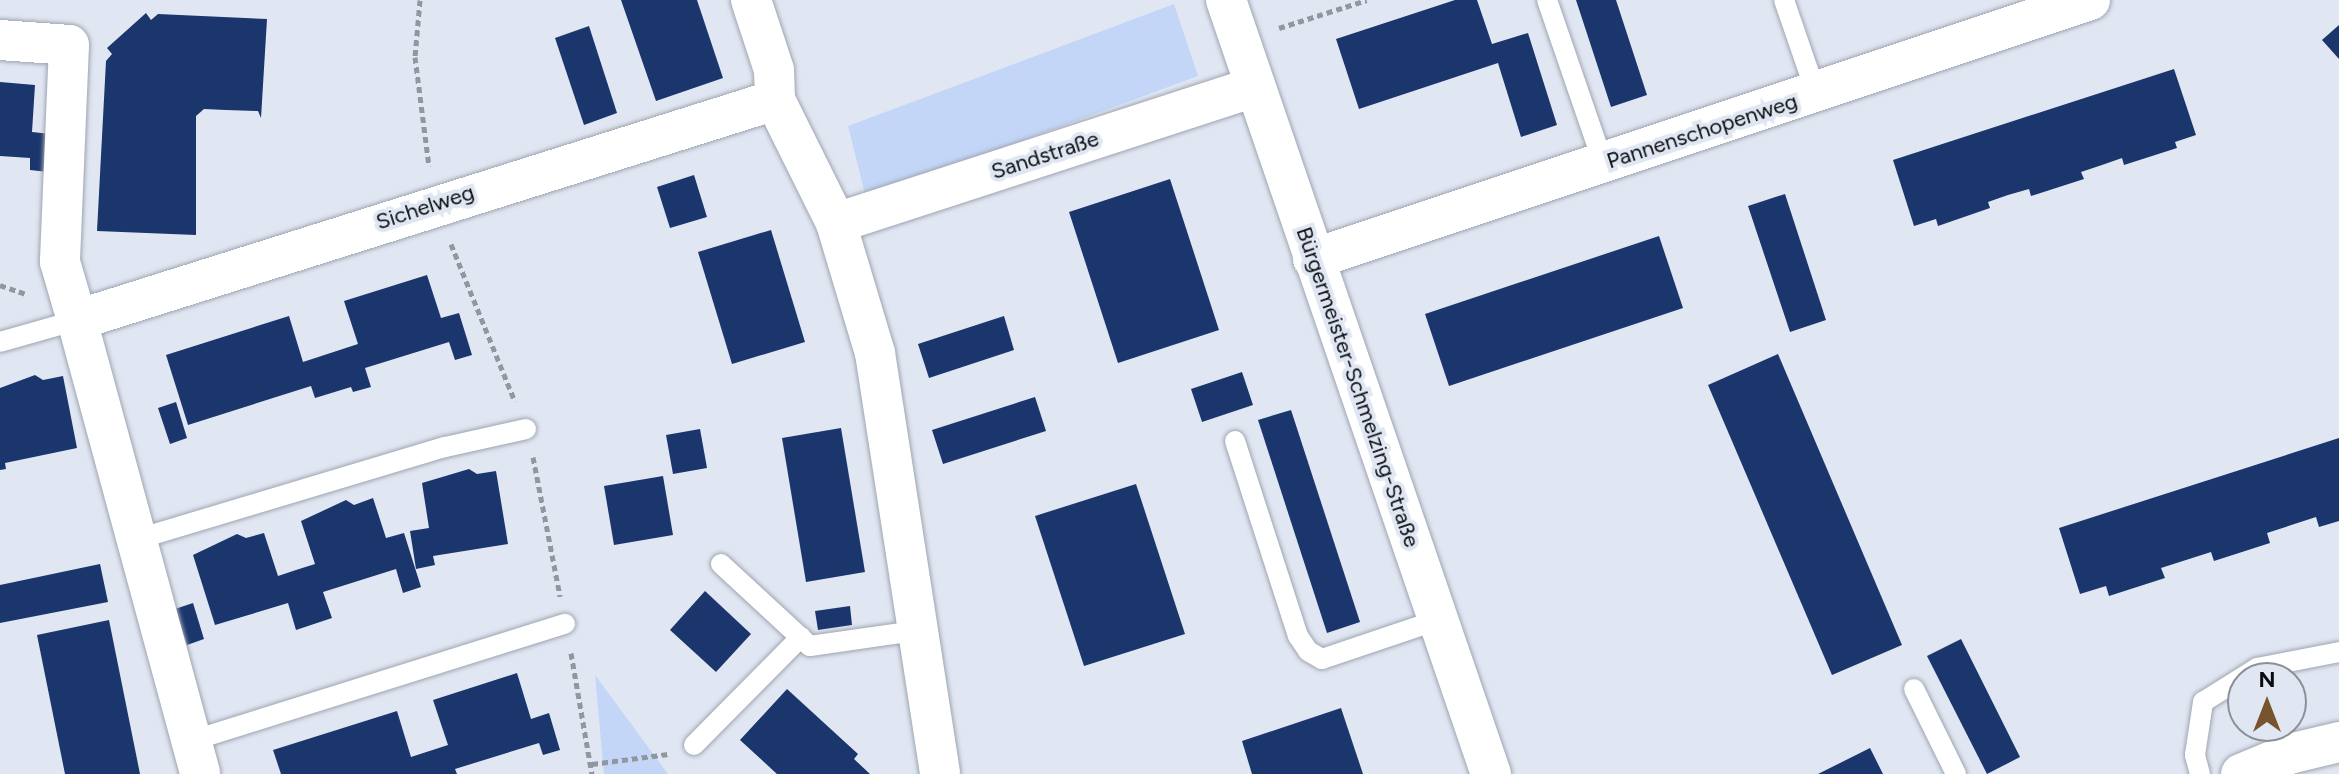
<!DOCTYPE html>
<meta charset="utf-8">
<style>
body{margin:0}
#map{position:relative;width:2339px;height:774px;overflow:hidden;background:#e0e7f3;font-family:Figtree,sans-serif}
div>[style]{position:absolute}
.green>*{inset:0;background:#c3d6f7}
.building>*{inset:0;background:#1a366c}
.path>*{height:5px;margin-top:-2.5px;transform-origin:0;background:repeating-linear-gradient(90deg,#91969f 0 6px,transparent 0 10px)}
.roads{filter:drop-shadow(0 0 2px #9ea5b0) drop-shadow(0 0 2px #9ea5b0)}
.service>*{height:20px;margin:-10px;padding:0 10px;transform-origin:10px;border-radius:10px;background:#fff}
.minor>*{height:40px;margin:-20px;padding:0 20px;transform-origin:20px;border-radius:20px;background:#fff}
span{translate:-50% -50%;white-space:nowrap;text-align:center;line-height:1.15;-webkit-text-stroke:8px #e0e7f3;paint-order:stroke}
.street-label{font-size:22px;color:#0a0c10}
.north{position:absolute;left:2227px;top:662px;width:80px;height:80px;box-sizing:border-box;background:#e0e7f3;border:2px solid #8a8f98;border-radius:50%;rotate:0deg;font-size:22px;font-weight:700;line-height:32px;text-align:center;color:#0a0c10}
.north::after{content:'';display:block;margin:auto;width:28px;height:36px;background:#77542d;clip-path:polygon(50% 0,100% 100%,50% 72%,0 100%)}
</style>
<div id="map">
<div class="green">
<i style="clip-path:polygon(1174px 4px,1198px 76px,866px 198px,848px 126px)"></i>
<i style="clip-path:polygon(595px 675px,668px 774px,604px 774px)"></i>
</div>
<div class="building">
<i style="clip-path:polygon(621px 0,697px 0,723px 78px,656px 101px)"></i>
<i style="clip-path:polygon(1455px 0,1477px 0,1492px 44px,1528px 33px,1557px 125px,1521px 137px,1498px 63px,1359px 109px,1336px 39px)"></i>
<i style="clip-path:polygon(1576px 0,1616px 0,1647px 95px,1611px 107px)"></i>
<i style="clip-path:polygon(146px 13px,151px 20px,158px 14px,267px 19px,261px 118px,258px 111px,226px 110px,204px 109px,196px 116px,196px 235px,97px 231px,106px 61px,112px 54px,107px 48px)"></i>
<i style="clip-path:polygon(2339px 25px,2339px 59px,2322px 40px)"></i>
<i style="clip-path:polygon(589px 26px,617px 113px,584px 125px,555px 38px)"></i>
<i style="clip-path:polygon(2174px 69px,2196px 135px,2175px 142px,2177px 148px,2124px 165px,2122px 158px,2102px 165px,2081px 172px,2084px 179px,2031px 196px,2029px 189px,2008px 195px,1988px 202px,1990px 208px,1938px 226px,1936px 219px,1914px 226px,1893px 160px)"></i>
<i style="clip-path:polygon(0 82px,35px 85px,32px 132px,51px 134px,48px 172px,30px 170px,30px 158px,0 156px)"></i>
<i style="clip-path:polygon(694px 175px,707px 217px,670px 228px,657px 187px)"></i>
<i style="clip-path:polygon(1170px 179px,1219px 330px,1118px 363px,1069px 212px)"></i>
<i style="clip-path:polygon(1785px 194px,1826px 320px,1790px 332px,1748px 206px)"></i>
<i style="clip-path:polygon(771px 230px,805px 342px,732px 364px,698px 252px)"></i>
<i style="clip-path:polygon(1659px 236px,1683px 308px,1449px 386px,1425px 314px)"></i>
<i style="clip-path:polygon(427px 275px,441px 318px,459px 313px,472px 355px,455px 360px,449px 342px,365px 368px,371px 387px,353px 392px,351px 387px,315px 398px,311px 386px,188px 425px,166px 355px,289px 316px,303px 362px,358px 344px,344px 301px)"></i>
<i style="clip-path:polygon(1004px 316px,1014px 350px,929px 378px,918px 344px)"></i>
<i style="clip-path:polygon(1778px 354px,1902px 645px,1832px 675px,1708px 385px)"></i>
<i style="clip-path:polygon(1242px 372px,1253px 405px,1202px 422px,1191px 389px)"></i>
<i style="clip-path:polygon(35px 375px,43px 380px,63px 376px,77px 448px,5px 463px,6px 469px,0 470px,0 388px)"></i>
<i style="clip-path:polygon(1035px 397px,1046px 431px,943px 464px,932px 430px)"></i>
<i style="clip-path:polygon(176px 402px,187px 438px,170px 444px,158px 408px)"></i>
<i style="clip-path:polygon(1291px 410px,1360px 622px,1327px 633px,1258px 420px)"></i>
<i style="clip-path:polygon(841px 428px,865px 572px,806px 582px,782px 438px)"></i>
<i style="clip-path:polygon(700px 429px,707px 468px,673px 474px,666px 435px)"></i>
<i style="clip-path:polygon(2339px 438px,2339px 521px,2319px 527px,2316px 517px,2267px 533px,2270px 543px,2214px 561px,2211px 552px,2161px 568px,2165px 578px,2109px 596px,2106px 586px,2080px 594px,2059px 528px)"></i>
<i style="clip-path:polygon(469px 469px,477px 474px,496px 471px,508px 544px,433px 556px,435px 565px,416px 569px,410px 531px,429px 528px,422px 483px)"></i>
<i style="clip-path:polygon(663px 476px,673px 535px,614px 545px,604px 486px)"></i>
<i style="clip-path:polygon(1136px 484px,1185px 634px,1084px 666px,1035px 516px)"></i>
<i style="clip-path:polygon(373px 498px,386px 538px,404px 533px,421px 587px,403px 593px,396px 569px,323px 592px,332px 618px,296px 630px,288px 603px,215px 625px,193px 555px,237px 534px,246px 538px,264px 533px,278px 576px,296px 570px,315px 564px,301px 521px,346px 500px,354px 505px)"></i>
<i style="clip-path:polygon(100px 564px,108px 602px,0 623px,0 585px)"></i>
<i style="clip-path:polygon(705px 591px,751px 634px,716px 672px,670px 630px)"></i>
<i style="clip-path:polygon(193px 603px,204px 639px,187px 645px,175px 609px)"></i>
<i style="clip-path:polygon(850px 606px,852px 625px,818px 630px,815px 611px)"></i>
<i style="clip-path:polygon(109px 620px,140px 774px,65px 774px,37px 635px)"></i>
<i style="clip-path:polygon(1961px 639px,2020px 757px,1987px 774px,1927px 656px)"></i>
<i style="clip-path:polygon(517px 673px,531px 719px,549px 713px,560px 750px,543px 755px,539px 743px,455px 769px,457px 774px,281px 774px,273px 750px,397px 711px,411px 757px,448px 745px,433px 700px)"></i>
<i style="clip-path:polygon(787px 689px,858px 754px,854px 759px,870px 774px,777px 774px,740px 740px)"></i>
<i style="clip-path:polygon(1341px 708px,1363px 774px,1252px 774px,1242px 741px)"></i>
<i style="clip-path:polygon(1870px 748px,1883px 774px,1818px 774px)"></i>
</div>
<div class="path">
<i style="left:420px;top:0;width:57px;rotate:95deg"></i>
<i style="left:415px;top:57px;width:110px;rotate:82.7deg"></i>
<i style="left:1279px;top:28px;width:92px;rotate:-17.7deg"></i>
<i style="left:451px;top:244px;width:170px;rotate:67.9deg"></i>
<i style="left:0;top:285px;width:28px;rotate:19deg"></i>
<i style="left:533px;top:457px;width:142px;rotate:79deg"></i>
<i style="left:571px;top:653px;width:123px;rotate:80.2deg"></i>
<i style="left:592px;top:764px;width:77px;rotate:-7.5deg"></i>
</div>
<div class="roads">
<div class="service">
<i style="left:1547px;top:0;width:172px;rotate:71deg"></i>
<i style="left:1784px;top:0;width:98px;rotate:71deg"></i>
<i style="left:0;top:342px;width:80px;rotate:-15.9deg"></i>
<i style="left:1235px;top:441px;width:205px;rotate:72.1deg"></i>
<i style="left:1298px;top:636px;width:18px;rotate:56deg"></i>
<i style="left:1308px;top:651px;width:16px;rotate:30deg"></i>
<i style="left:1322px;top:659px;width:122px;rotate:-18.6deg"></i>
<i style="left:138px;top:539px;width:320px;rotate:-16.7deg"></i>
<i style="left:445px;top:447px;width:83px;rotate:-12.5deg"></i>
<i style="left:721px;top:564px;width:121px;rotate:42.7deg"></i>
<i style="left:810px;top:646px;width:112px;rotate:-8.2deg"></i>
<i style="left:1914px;top:689px;width:95px;rotate:63.7deg"></i>
<i style="left:191px;top:741px;width:392px;rotate:-17.4deg"></i>
<i style="left:694px;top:745px;width:152px;rotate:-45.3deg"></i>
<i style="left:2200px;top:774px;width:20px;rotate:-105deg"></i>
<i style="left:2195px;top:755px;width:54px;rotate:-81.4deg"></i>
<i style="left:2203px;top:702px;width:64px;rotate:-32.2deg"></i>
<i style="left:2257px;top:668px;width:84px;rotate:-11deg"></i>
</div>
<div class="minor">
<i style="left:751px;top:0;width:74px;rotate:71.8deg"></i>
<i style="left:774px;top:70px;width:30px;rotate:88deg"></i>
<i style="left:775px;top:100px;width:137px;rotate:63.6deg"></i>
<i style="left:836px;top:223px;width:136px;rotate:73.3deg"></i>
<i style="left:875px;top:353px;width:426px;rotate:81.2deg"></i>
<i style="left:1226px;top:0;width:818px;rotate:71.1deg"></i>
<i style="left:0;top:40px;width:69px;rotate:4.1deg"></i>
<i style="left:69px;top:45px;width:217px;rotate:92.4deg"></i>
<i style="left:60px;top:262px;width:60px;rotate:73.7deg"></i>
<i style="left:77px;top:320px;width:732px;rotate:-17.49deg"></i>
<i style="left:836px;top:223px;width:441px;rotate:-18deg"></i>
<i style="left:1313px;top:259px;width:819px;rotate:-18.43deg"></i>
<i style="left:77px;top:320px;width:470px;rotate:74.8deg"></i>
<i style="left:2241px;top:774px;width:52px;rotate:-22.6deg"></i>
<i style="left:2289px;top:754px;width:51px;rotate:-13.5deg"></i>
</div>
</div>
<div class="street-label">
<span style="left:1702px;top:131px;rotate:-18deg">Pannenschopenweg</span>
<span style="left:1045px;top:155px;rotate:-18deg">Sandstraße</span>
<span style="left:425px;top:207px;rotate:-18deg">Sichelweg</span>
<span style="left:1358px;top:387px;rotate:71deg">Bürgermeister-Schmelzing-Straße</span>
</div>
<div class="north">N</div>
</div>
